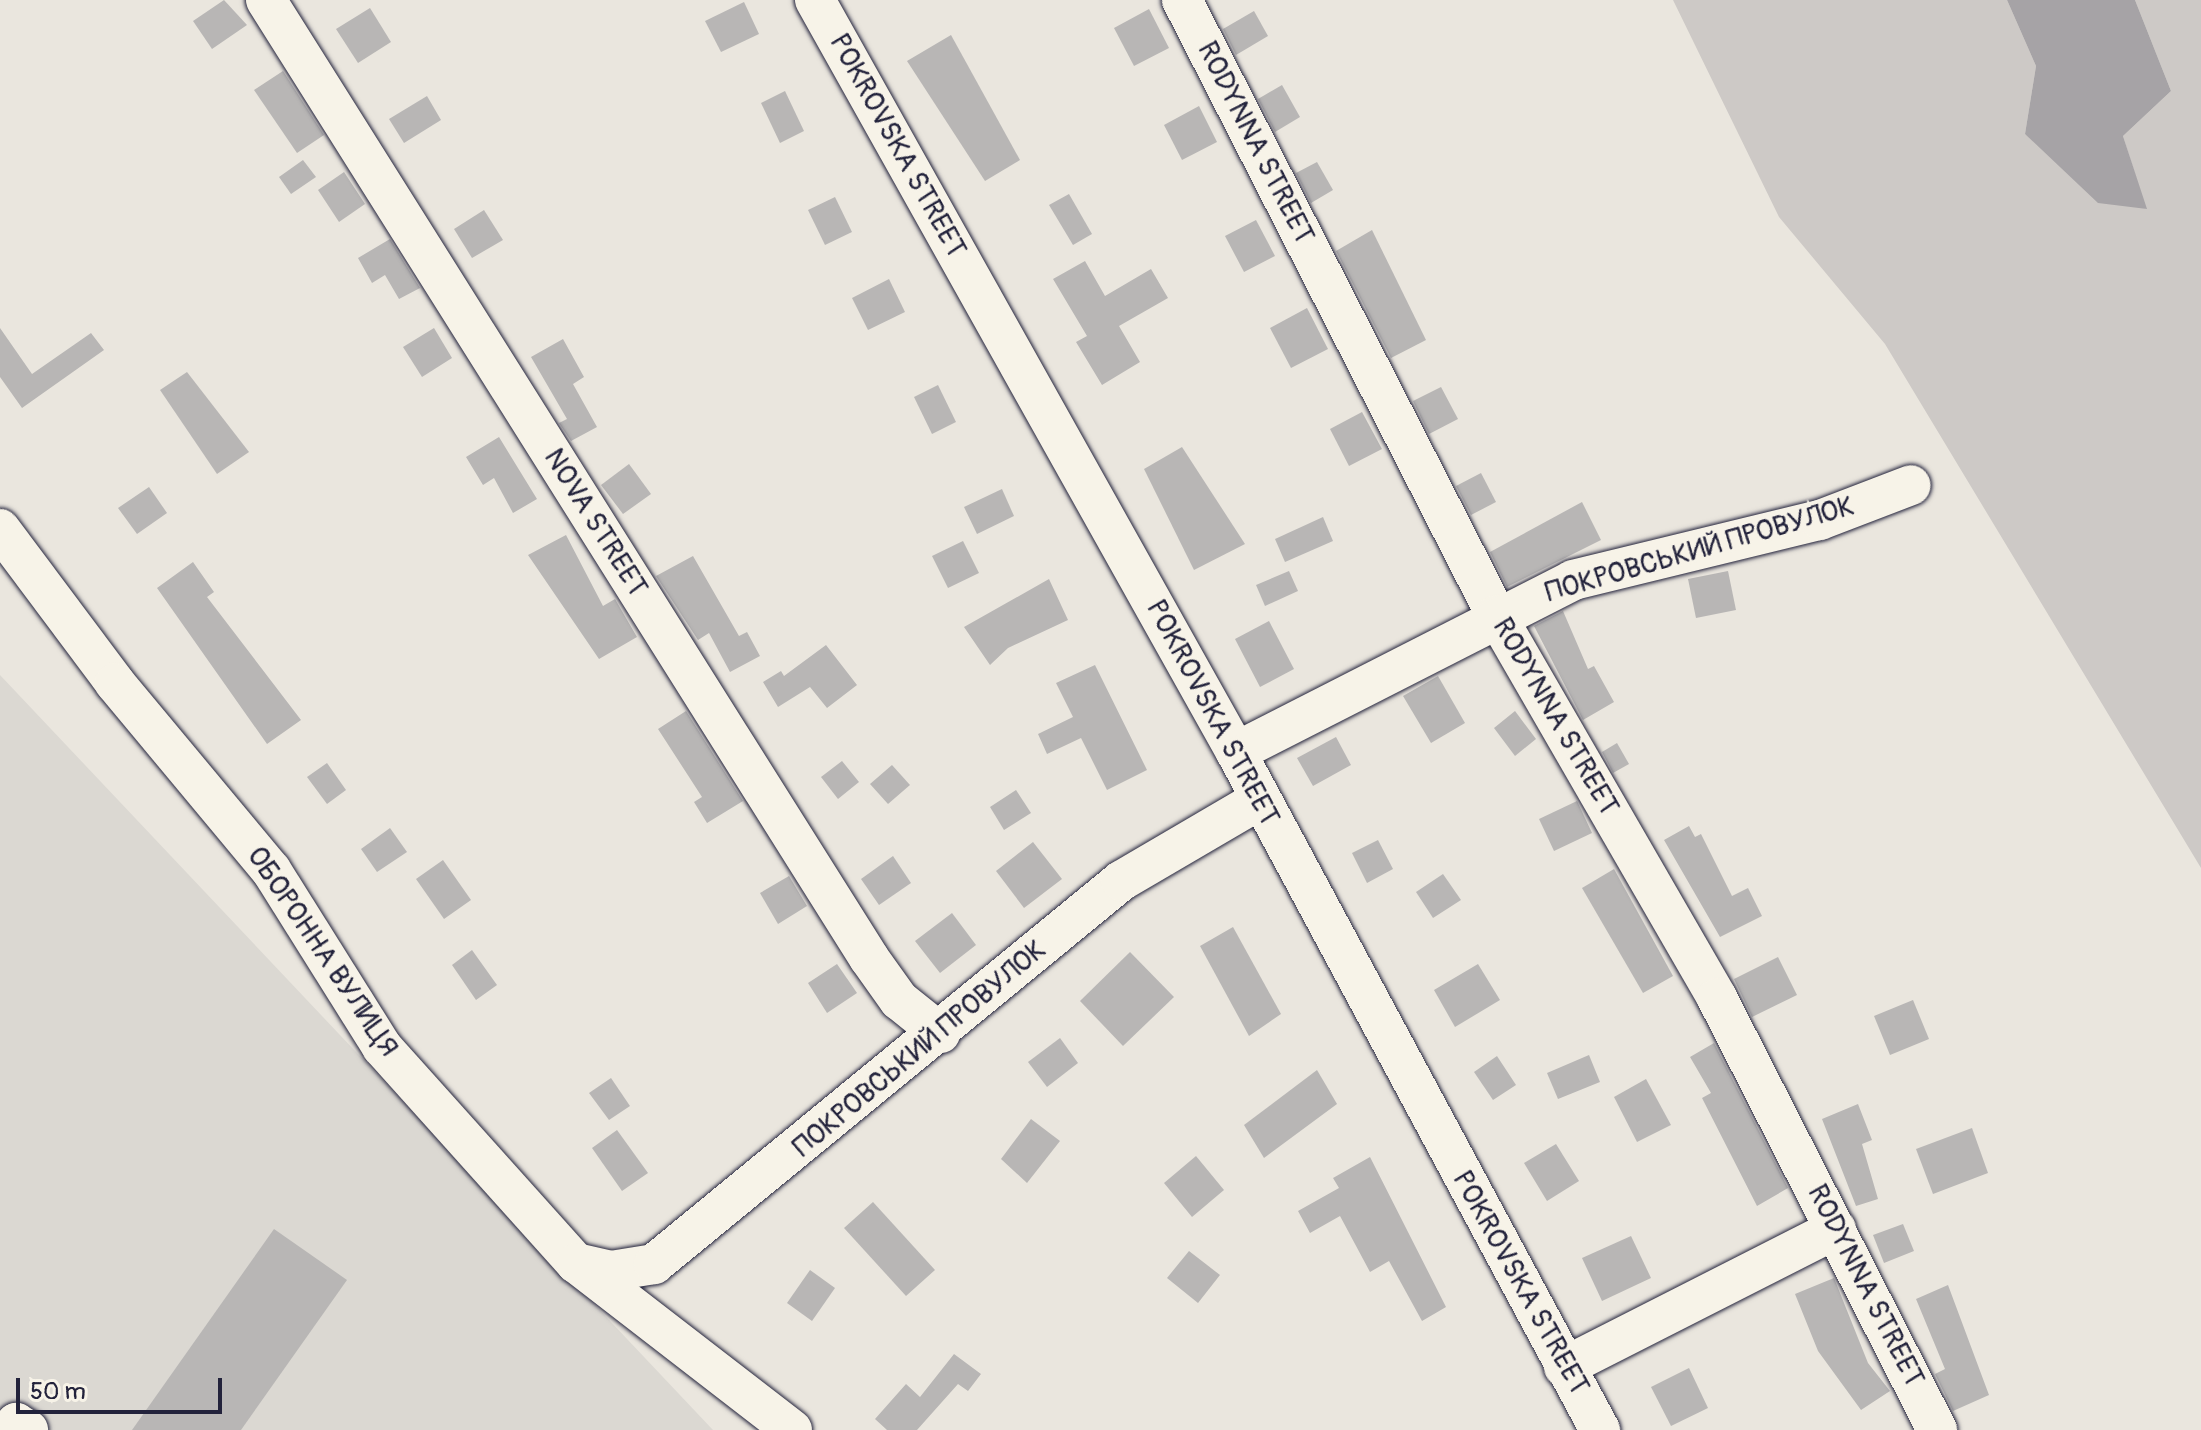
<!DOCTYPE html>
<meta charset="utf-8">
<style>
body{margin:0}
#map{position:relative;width:2201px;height:1430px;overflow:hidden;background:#eae6de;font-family:Pangolin,sans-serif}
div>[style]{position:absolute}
.built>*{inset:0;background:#dbd8d2}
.green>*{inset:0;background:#cdc9c6}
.water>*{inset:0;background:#a6a3a6}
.building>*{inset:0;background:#b8b6b5}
.roads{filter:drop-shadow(0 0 2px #22223b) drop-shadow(0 0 2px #22223b)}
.minor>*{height:40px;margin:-20px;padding:0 20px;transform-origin:20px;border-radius:20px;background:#f7f3e8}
span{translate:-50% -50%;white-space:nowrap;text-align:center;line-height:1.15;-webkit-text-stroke:6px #f7f3e8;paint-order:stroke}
.street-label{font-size:28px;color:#22223b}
.scale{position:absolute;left:16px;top:1378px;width:206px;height:36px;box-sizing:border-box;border:4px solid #22223b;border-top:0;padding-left:10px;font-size:24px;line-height:28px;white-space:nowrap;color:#22223b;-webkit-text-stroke:6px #f7f3e8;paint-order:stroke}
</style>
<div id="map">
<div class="built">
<i style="clip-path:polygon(0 675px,713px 1430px,0 1430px)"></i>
</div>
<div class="green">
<i style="clip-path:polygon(1673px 0,2007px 0,2036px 66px,2025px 134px,2146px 209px,2123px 136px,2171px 91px,2135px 0,2201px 0,2201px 868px,1885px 344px,1779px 217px)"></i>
</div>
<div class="water">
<i style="clip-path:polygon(2007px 0,2135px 0,2171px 91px,2123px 136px,2147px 209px,2098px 203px,2025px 134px,2036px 66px)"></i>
</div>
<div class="building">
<i style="clip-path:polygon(224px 0,247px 25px,212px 49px,193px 21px)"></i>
<i style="clip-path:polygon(744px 2px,759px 34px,721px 52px,705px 21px)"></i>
<i style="clip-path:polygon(370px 8px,391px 42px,358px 63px,336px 29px)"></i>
<i style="clip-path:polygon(1149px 9px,1169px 48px,1134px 66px,1114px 28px)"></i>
<i style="clip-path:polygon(1254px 11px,1268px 36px,1236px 55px,1223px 29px)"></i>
<i style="clip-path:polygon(951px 35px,1020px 160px,985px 181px,907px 61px)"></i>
<i style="clip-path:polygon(283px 71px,324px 135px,297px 153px,254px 90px)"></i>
<i style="clip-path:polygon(1282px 85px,1300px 117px,1275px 132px,1258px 99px)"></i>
<i style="clip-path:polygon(785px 91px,804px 131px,780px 143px,761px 103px)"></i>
<i style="clip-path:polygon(427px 96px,441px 120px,404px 143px,389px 119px)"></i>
<i style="clip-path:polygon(1199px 106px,1217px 142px,1182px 160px,1164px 125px)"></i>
<i style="clip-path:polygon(303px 160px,316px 177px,291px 194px,279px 177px)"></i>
<i style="clip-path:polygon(1317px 162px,1333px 190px,1311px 203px,1296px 173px)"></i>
<i style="clip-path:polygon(344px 172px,365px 204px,339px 222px,318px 190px)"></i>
<i style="clip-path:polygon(1069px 194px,1092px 234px,1073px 245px,1049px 205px)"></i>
<i style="clip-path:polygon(835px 197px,852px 232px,825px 245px,808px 210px)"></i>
<i style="clip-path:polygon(484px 210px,503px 240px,472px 258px,454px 229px)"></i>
<i style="clip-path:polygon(1256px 220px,1275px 256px,1244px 272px,1225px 236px)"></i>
<i style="clip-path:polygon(1372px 230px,1426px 340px,1391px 358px,1336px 251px)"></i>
<i style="clip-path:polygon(390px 239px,420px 288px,399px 299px,385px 275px,372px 283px,358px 258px)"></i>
<i style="clip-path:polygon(1085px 261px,1105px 296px,1151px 269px,1168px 298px,1119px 326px,1140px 362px,1102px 385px,1076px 342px,1087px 336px,1053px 279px)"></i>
<i style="clip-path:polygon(889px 279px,905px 312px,868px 330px,852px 298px)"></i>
<i style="clip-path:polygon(1307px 308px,1328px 349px,1291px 368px,1270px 328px)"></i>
<i style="clip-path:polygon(0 328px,32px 374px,91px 333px,104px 350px,22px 408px,0 377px)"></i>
<i style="clip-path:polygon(434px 328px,452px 358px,422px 377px,403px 347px)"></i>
<i style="clip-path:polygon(563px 339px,584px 377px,573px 384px,597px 427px,571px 441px,559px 423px,567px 419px,531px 357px)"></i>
<i style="clip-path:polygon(187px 372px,249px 452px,217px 474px,160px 390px)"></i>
<i style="clip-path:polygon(938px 385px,956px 422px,932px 434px,914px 397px)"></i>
<i style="clip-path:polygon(1441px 387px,1458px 419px,1429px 434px,1413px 401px)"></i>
<i style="clip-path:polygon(1362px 412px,1382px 449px,1349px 466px,1330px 429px)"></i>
<i style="clip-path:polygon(499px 437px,537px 499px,513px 513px,494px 478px,483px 485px,466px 457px)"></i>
<i style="clip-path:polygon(1182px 447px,1245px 544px,1194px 570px,1144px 469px)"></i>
<i style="clip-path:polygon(629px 464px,651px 494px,623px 514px,601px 485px)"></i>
<i style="clip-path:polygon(1481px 473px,1496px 502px,1471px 515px,1456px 486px)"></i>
<i style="clip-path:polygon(149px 487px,167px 513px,137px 534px,118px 508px)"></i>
<i style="clip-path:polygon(1002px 489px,1014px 516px,977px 534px,964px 507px)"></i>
<i style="clip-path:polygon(1582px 502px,1601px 540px,1507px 587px,1490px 552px)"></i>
<i style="clip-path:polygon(1323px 517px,1333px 541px,1285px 562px,1275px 539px)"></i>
<i style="clip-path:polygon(566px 535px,603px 606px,615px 599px,637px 637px,599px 659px,528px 555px)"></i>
<i style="clip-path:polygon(963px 541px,979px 573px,948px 588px,932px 556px)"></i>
<i style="clip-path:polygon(693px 556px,739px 636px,747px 632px,760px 656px,730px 672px,709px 633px,698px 640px,656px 576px)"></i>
<i style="clip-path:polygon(193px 562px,214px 592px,207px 597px,301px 720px,267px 744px,157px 588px)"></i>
<i style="clip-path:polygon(1289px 571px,1298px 591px,1265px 606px,1256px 585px)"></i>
<i style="clip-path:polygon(1728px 571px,1736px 610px,1696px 618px,1688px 579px)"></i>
<i style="clip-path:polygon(1049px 579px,1068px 620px,1008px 648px,990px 665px,964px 627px)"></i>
<i style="clip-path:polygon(1563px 611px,1588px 669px,1594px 666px,1614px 702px,1583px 720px,1534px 626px)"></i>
<i style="clip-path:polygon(1269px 621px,1294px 669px,1260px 687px,1235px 639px)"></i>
<i style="clip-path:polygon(826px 645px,857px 685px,827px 708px,810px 687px,778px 707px,763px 682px,781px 671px,784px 676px)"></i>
<i style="clip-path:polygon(1095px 665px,1147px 770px,1107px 790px,1081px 738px,1047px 754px,1038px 734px,1073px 717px,1056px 683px)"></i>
<i style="clip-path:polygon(1438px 676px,1465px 723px,1431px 743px,1403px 696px)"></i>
<i style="clip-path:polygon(686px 711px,743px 801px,707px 823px,694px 802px,702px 797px,658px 729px)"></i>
<i style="clip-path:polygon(1515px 711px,1536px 739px,1515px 756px,1494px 728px)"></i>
<i style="clip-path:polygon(1336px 737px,1351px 765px,1313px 786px,1297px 758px)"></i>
<i style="clip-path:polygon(1617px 743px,1629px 764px,1613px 773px,1602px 752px)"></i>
<i style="clip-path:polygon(842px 761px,859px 782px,838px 799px,821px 777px)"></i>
<i style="clip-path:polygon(327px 763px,346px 790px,327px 804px,307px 777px)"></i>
<i style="clip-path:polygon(892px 765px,910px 785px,888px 804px,870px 784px)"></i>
<i style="clip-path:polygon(1016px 790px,1031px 813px,1004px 830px,990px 807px)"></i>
<i style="clip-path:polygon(1577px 801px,1592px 833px,1554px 851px,1539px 819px)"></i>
<i style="clip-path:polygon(1689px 826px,1695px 837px,1701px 834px,1732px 896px,1748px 888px,1762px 916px,1720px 937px,1664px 840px)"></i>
<i style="clip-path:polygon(390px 828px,407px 852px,377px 872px,361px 849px)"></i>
<i style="clip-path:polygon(1378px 840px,1393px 869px,1367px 883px,1352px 853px)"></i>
<i style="clip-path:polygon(1033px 842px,1062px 879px,1024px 908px,996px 871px)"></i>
<i style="clip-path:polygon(893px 856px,911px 883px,879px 905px,861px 879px)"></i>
<i style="clip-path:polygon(443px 860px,471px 900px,444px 919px,416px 879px)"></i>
<i style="clip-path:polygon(1614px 869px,1673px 976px,1643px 993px,1582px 888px)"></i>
<i style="clip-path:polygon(1443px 874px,1461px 900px,1433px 918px,1416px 892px)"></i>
<i style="clip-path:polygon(789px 876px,807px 906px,778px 924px,760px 893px)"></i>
<i style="clip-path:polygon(952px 913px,976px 945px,940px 973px,915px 941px)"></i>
<i style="clip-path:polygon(1233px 927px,1281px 1014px,1249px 1036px,1200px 946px)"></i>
<i style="clip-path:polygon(472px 950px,497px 985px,476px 1000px,452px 965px)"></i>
<i style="clip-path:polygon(1130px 952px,1174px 997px,1123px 1046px,1080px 1001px)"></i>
<i style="clip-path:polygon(1778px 957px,1797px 995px,1752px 1017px,1734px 979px)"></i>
<i style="clip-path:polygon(837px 964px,857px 993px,827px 1013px,808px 983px)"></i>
<i style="clip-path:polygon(1478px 964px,1500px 1000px,1455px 1027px,1434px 990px)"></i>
<i style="clip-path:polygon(1913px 1000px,1929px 1039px,1890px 1055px,1874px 1016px)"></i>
<i style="clip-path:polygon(1060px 1038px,1078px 1063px,1047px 1087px,1028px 1062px)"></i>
<i style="clip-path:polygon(1714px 1043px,1788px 1188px,1757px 1206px,1702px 1098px,1711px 1093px,1690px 1057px)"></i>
<i style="clip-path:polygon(1589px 1055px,1600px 1082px,1558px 1099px,1547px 1073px)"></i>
<i style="clip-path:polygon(1497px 1056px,1516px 1085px,1493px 1100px,1474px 1072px)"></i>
<i style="clip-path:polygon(1317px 1070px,1337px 1104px,1264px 1158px,1244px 1125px)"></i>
<i style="clip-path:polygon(611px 1078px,630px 1106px,609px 1120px,589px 1093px)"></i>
<i style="clip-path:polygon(1646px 1079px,1671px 1125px,1637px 1142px,1614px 1097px)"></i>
<i style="clip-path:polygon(1858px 1104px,1872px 1140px,1862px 1144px,1878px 1199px,1856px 1206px,1822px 1119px)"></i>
<i style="clip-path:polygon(1031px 1119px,1060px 1141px,1027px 1183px,1001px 1159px)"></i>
<i style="clip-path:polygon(1972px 1128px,1988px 1173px,1933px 1194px,1916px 1149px)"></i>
<i style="clip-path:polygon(617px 1130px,648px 1173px,622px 1191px,592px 1148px)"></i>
<i style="clip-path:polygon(1556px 1144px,1579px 1181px,1547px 1201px,1524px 1163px)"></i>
<i style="clip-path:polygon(1196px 1156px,1224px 1190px,1192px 1217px,1164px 1183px)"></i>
<i style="clip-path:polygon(1370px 1157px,1446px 1307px,1422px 1321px,1389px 1261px,1370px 1272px,1340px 1216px,1310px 1233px,1298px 1211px,1339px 1188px,1333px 1178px)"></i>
<i style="clip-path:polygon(873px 1202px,935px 1270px,906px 1296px,844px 1228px)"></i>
<i style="clip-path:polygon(1903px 1224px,1914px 1251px,1884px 1263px,1873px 1235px)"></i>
<i style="clip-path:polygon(274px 1229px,347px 1280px,241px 1430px,132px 1430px)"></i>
<i style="clip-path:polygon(1631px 1236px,1651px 1278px,1602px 1301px,1582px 1258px)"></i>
<i style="clip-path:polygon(1189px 1251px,1220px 1275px,1198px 1303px,1167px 1278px)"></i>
<i style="clip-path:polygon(810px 1270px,835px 1288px,812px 1321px,787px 1303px)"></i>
<i style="clip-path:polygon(1834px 1278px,1868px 1363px,1890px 1391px,1861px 1410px,1818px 1351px,1795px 1294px)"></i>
<i style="clip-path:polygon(1948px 1285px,1989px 1395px,1953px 1411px,1935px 1374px,1945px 1369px,1916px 1299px)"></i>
<i style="clip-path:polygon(954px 1354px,981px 1374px,968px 1391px,958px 1384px,917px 1430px,887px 1430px,875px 1419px,906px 1384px,920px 1397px)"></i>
<i style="clip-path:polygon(1689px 1368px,1708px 1408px,1671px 1426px,1651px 1387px)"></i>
</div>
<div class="roads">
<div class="minor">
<i style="left:266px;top:0;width:1132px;rotate:57.81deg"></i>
<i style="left:869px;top:958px;width:52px;rotate:54.5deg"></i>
<i style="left:899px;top:1000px;width:53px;rotate:38.8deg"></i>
<i style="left:815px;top:0;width:862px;rotate:60.76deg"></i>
<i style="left:1236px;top:752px;width:770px;rotate:61.77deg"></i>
<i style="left:1182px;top:0;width:691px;rotate:62.95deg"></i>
<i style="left:1496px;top:615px;width:442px;rotate:60deg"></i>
<i style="left:1717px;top:998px;width:485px;rotate:63deg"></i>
<i style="left:0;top:529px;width:192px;rotate:53.2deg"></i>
<i style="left:115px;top:683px;width:244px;rotate:50.2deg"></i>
<i style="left:271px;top:870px;width:209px;rotate:57.9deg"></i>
<i style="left:382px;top:1047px;width:290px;rotate:48.1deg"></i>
<i style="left:576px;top:1263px;width:273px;rotate:37.7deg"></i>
<i style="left:1236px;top:752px;width:378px;rotate:-27deg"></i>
<i style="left:1573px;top:580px;width:254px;rotate:-13.7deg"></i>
<i style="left:1820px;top:520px;width:97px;rotate:-21deg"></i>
<i style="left:576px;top:1263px;width:36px;rotate:13deg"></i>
<i style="left:611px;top:1271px;width:44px;rotate:-9.2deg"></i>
<i style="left:654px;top:1264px;width:604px;rotate:-39.36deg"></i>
<i style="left:1121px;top:881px;width:160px;rotate:-30.4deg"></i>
<i style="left:1564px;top:1367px;width:305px;rotate:-26.9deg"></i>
<i style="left:11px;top:1430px;width:9px;rotate:-54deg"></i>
<i style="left:16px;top:1423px;width:14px;rotate:30deg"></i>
</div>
</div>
<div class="street-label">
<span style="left:1255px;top:143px;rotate:63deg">RODYNNA STREET</span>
<span style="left:897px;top:146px;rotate:61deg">POKROVSKA STREET</span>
<span style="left:595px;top:523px;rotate:58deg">NOVA STREET</span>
<span style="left:1700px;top:550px;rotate:-16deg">ПОКРОВСЬКИЙ ПРОВУЛОК</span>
<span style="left:1212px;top:713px;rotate:62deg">POKROVSKA STREET</span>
<span style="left:1555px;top:717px;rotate:60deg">RODYNNA STREET</span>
<span style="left:322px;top:952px;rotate:56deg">ОБОРОННА ВУЛИЦЯ</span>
<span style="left:920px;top:1049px;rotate:-40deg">ПОКРОВСЬКИЙ ПРОВУЛОК</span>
<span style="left:1520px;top:1283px;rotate:61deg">POKROVSKA STREET</span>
<span style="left:1865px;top:1286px;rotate:63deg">RODYNNA STREET</span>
</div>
<div class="scale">50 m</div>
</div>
